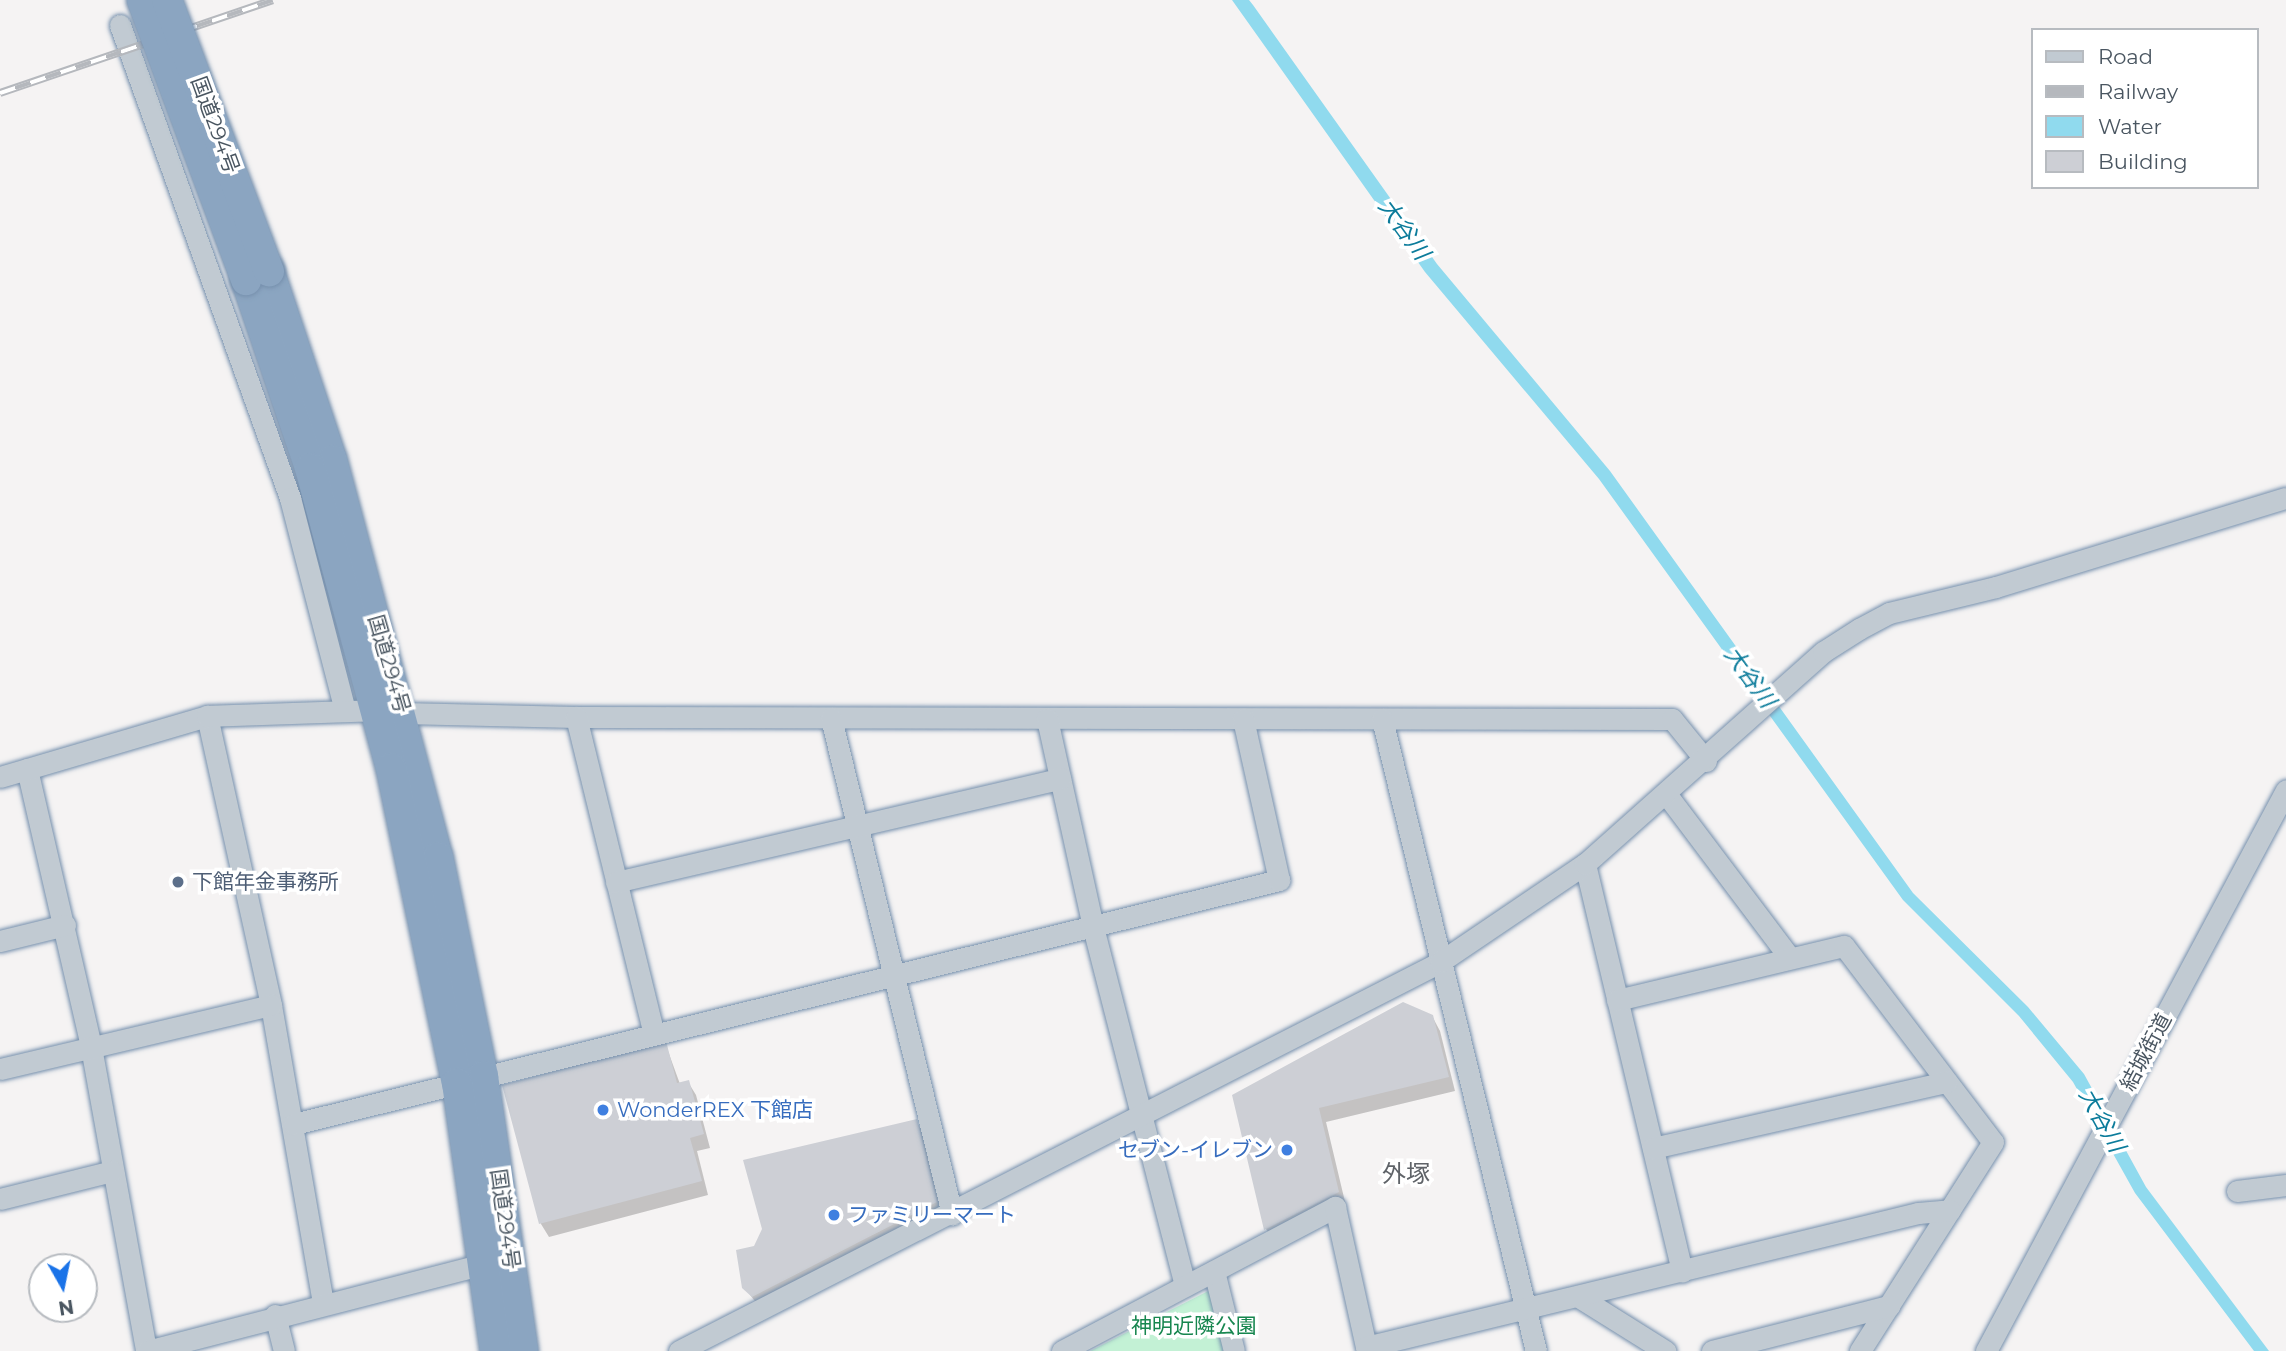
<!DOCTYPE html>
<meta charset="utf-8">
<style>
body{margin:0}
#map{position:relative;width:2286px;height:1351px;overflow:hidden;background:#f5f3f3;font-family:Montserrat,"Noto Sans JP",sans-serif}
div>[style]{position:absolute}
.green>*{inset:0;background:#c3f1d5}
.water>*{inset:0;background:#90daee}
.pier>*{inset:0;background:#f5f3f3}
.shadow>*{inset:0;background:#0003}
.building>*{inset:0;background:#cdcfd5}
.roads{filter:drop-shadow(0 0 2px #7690ad) drop-shadow(0 0 2px #7690ad)}
.minor>*{height:21px;margin:-10.5px;padding:0 10.5px;transform-origin:10.5px;border-radius:10.5px;background:#c1cad2}
.highway>*{height:30px;margin:-15px;padding:0 15px;transform-origin:15px;border-radius:15px;background:#8ba5c1}
.rail>*{height:8px;margin-top:-4px;transform-origin:0;background:repeating-linear-gradient(90deg,#fff 0 16px,#b5b8bd 0 32px);box-sizing:border-box;border-block:2px solid #b5b8bd}
.bridges{filter:drop-shadow(0 0 2px #7690ad) drop-shadow(0 0 2px #7690ad)}
.highway-bridge>*{height:30px;margin:-15px;padding:0 15px;transform-origin:15px;border-radius:15px;background:#8ba5c1}
.dots>*{width:19px;height:19px;translate:-50% -50%;box-sizing:border-box;border:4px solid #fff;border-radius:50%}
span{translate:-50% -50%;white-space:nowrap;text-align:center;line-height:1.15;-webkit-text-stroke:7px #fff;paint-order:stroke}
.street-label{font-size:21px;color:#4a5661}
.service-label{font-size:21px;color:#4e5e75}
.left{translate:0 -50%;text-align:left}
.shop-label{font-size:21px;color:#366cbe}
.right{translate:-100% -50%;text-align:right}
.park-label{font-size:21px;color:#17864f}
.water-label{font-size:23px;color:#0c7c9b;font-style:italic}
.quarter-label{font-size:24px;color:#5f6368}
.legend{position:absolute;left:2031px;top:28px;width:228px;height:161px;box-sizing:border-box;background:#fff;border:2px solid #b7bbc0;margin:0;padding:9px 12px;list-style:none;font-size:21px;color:#4a5661}
.legend li{display:flex;align-items:center;gap:14px;height:35px}
.legend b{width:35px;border:2px solid #b7bbc0}
.north{position:absolute;left:28px;top:1253px;width:70px;height:70px;box-sizing:border-box;background:#fff;border:2px solid #b7bbc0;border-radius:50%;rotate:171deg;font-size:19px;font-weight:700;line-height:28px;text-align:center;color:#4a5661}
.north::after{content:'';display:block;margin:auto;width:24px;height:32px;background:#1a73e8;clip-path:polygon(50% 0,100% 100%,50% 72%,0 100%)}
</style>
<div id="map">
<div class="green">
<i style="clip-path:polygon(1210px 1290px,1227px 1351px,1090px 1351px)"></i>
</div>
<div class="water">
<i style="clip-path:polygon(1232px 0,1249px 0,1253px 5px,1437px 264px,1610px 471px,1913px 893px,2028px 1007px,2084px 1074px,2146px 1187px,2269px 1351px,2254px 1351px,2135px 1193px,2073px 1082px,2019px 1016px,1903px 900px,1599px 479px,1425px 272px)"></i>
</div>
<div class="pier">
<i style="clip-path:polygon(2095px 1088px,2121px 1134px,2110px 1156px,2083px 1108px)"></i>
</div>
<div class="shadow">
<i style="clip-path:polygon(1432px 1016px,1440px 1031px,1455px 1091px,1326px 1122px,1346px 1206px,1274px 1242px,1266px 1229px,1234px 1096px)"></i>
<i style="clip-path:polygon(665px 1043px,680px 1084px,688px 1082px,696px 1095px,710px 1148px,697px 1151px,708px 1195px,549px 1237px,541px 1224px,504px 1087px)"></i>
<i style="clip-path:polygon(916px 1121px,924px 1134px,943px 1216px,761px 1309px,744px 1287px,755px 1247px)"></i>
</div>
<div class="building">
<i style="clip-path:polygon(1403px 1002px,1433px 1015px,1449px 1077px,1319px 1108px,1339px 1192px,1264px 1230px,1232px 1095px)"></i>
<i style="clip-path:polygon(666px 1041px,677px 1083px,689px 1080px,704px 1134px,690px 1138px,702px 1181px,539px 1224px,502px 1085px)"></i>
<i style="clip-path:polygon(917px 1119px,937px 1202px,752px 1297px,742px 1288px,736px 1250px,754px 1246px,762px 1229px,743px 1160px)"></i>
</div>
<div class="roads">
<div class="minor">
<i style="left:120px;top:25px;width:503px;rotate:70.23deg"></i>
<i style="left:290px;top:498px;width:220px;rotate:75.5deg"></i>
<i style="left:402px;top:713px;width:174px;rotate:1.3deg"></i>
<i style="left:576px;top:717px;width:1096px;rotate:0.1deg"></i>
<i style="left:1672px;top:719px;width:54px;rotate:51deg"></i>
<i style="left:207px;top:716px;width:296px;rotate:77.5deg"></i>
<i style="left:271px;top:1005px;width:302px;rotate:80.1deg"></i>
<i style="left:576px;top:717px;width:327px;rotate:76.2deg"></i>
<i style="left:831px;top:718px;width:511px;rotate:76.29deg"></i>
<i style="left:1047px;top:719px;width:213px;rotate:77.5deg"></i>
<i style="left:1093px;top:927px;width:370px;rotate:75.6deg"></i>
<i style="left:1382px;top:719px;width:650px;rotate:76.31deg"></i>
<i style="left:27px;top:769px;width:285px;rotate:77deg"></i>
<i style="left:91px;top:1047px;width:309px;rotate:79.7deg"></i>
<i style="left:0;top:777px;width:216px;rotate:-16.4deg"></i>
<i style="left:207px;top:716px;width:170px;rotate:-2deg"></i>
<i style="left:1667px;top:795px;width:204px;rotate:53deg"></i>
<i style="left:1585px;top:864px;width:419px;rotate:76.6deg"></i>
<i style="left:616px;top:882px;width:456px;rotate:-13.1deg"></i>
<i style="left:0;top:941px;width:67px;rotate:-13.8deg"></i>
<i style="left:1617px;top:1000px;width:233px;rotate:-13.4deg"></i>
<i style="left:1844px;top:946px;width:246px;rotate:52.8deg"></i>
<i style="left:1993px;top:1142px;width:248px;rotate:122.5deg"></i>
<i style="left:0;top:1069px;width:278px;rotate:-13.3deg"></i>
<i style="left:294px;top:1124px;width:1015px;rotate:-13.91deg"></i>
<i style="left:1279px;top:880px;width:165px;rotate:-102.6deg"></i>
<i style="left:1653px;top:1148px;width:301px;rotate:-12.7deg"></i>
<i style="left:2237px;top:1191px;width:49px;rotate:-7deg"></i>
<i style="left:0;top:1199px;width:115px;rotate:-14deg"></i>
<i style="left:1214px;top:1271px;width:82px;rotate:76deg"></i>
<i style="left:1579px;top:1297px;width:102px;rotate:32.1deg"></i>
<i style="left:275px;top:1315px;width:37px;rotate:76deg"></i>
<i style="left:147px;top:1351px;width:348px;rotate:-14.5deg"></i>
<i style="left:679px;top:1351px;width:855px;rotate:-27.07deg"></i>
<i style="left:1440px;top:962px;width:175px;rotate:-34.1deg"></i>
<i style="left:1585px;top:864px;width:319px;rotate:-41.7deg"></i>
<i style="left:1823px;top:652px;width:43px;rotate:-32.6deg"></i>
<i style="left:1859px;top:629px;width:34px;rotate:-28deg"></i>
<i style="left:1889px;top:613px;width:110px;rotate:-13.7deg"></i>
<i style="left:1996px;top:587px;width:303px;rotate:-17.1deg"></i>
<i style="left:1062px;top:1351px;width:309px;rotate:-27.8deg"></i>
<i style="left:1335px;top:1207px;width:143px;rotate:77.5deg"></i>
<i style="left:1366px;top:1347px;width:568px;rotate:-13.64deg"></i>
<i style="left:1918px;top:1213px;width:32px;rotate:-5deg"></i>
<i style="left:1712px;top:1351px;width:183px;rotate:-14.3deg"></i>
<i style="left:1986px;top:1351px;width:636px;rotate:-61.86deg"></i>
</div>
<div class="highway">
<i style="left:269px;top:271px;width:199px;rotate:71.6deg"></i>
<i style="left:332px;top:460px;width:411px;rotate:75.1deg"></i>
<i style="left:438px;top:857px;width:224px;rotate:78.4deg"></i>
<i style="left:483px;top:1076px;width:278px;rotate:81.7deg"></i>
<i style="left:246px;top:280px;width:199px;rotate:71.2deg"></i>
<i style="left:310px;top:468px;width:311px;rotate:74.9deg"></i>
<i style="left:391px;top:768px;width:322px;rotate:78.2deg"></i>
<i style="left:457px;top:1083px;width:271px;rotate:81.9deg"></i>
</div>
</div>
<div class="rail">
<i style="left:0;top:93px;width:288px;rotate:-18.8deg"></i>
</div>
<div class="bridges">
<div class="highway-bridge">
<i style="left:142px;top:0;width:299px;rotate:69.6deg"></i>
<i style="left:167px;top:0;width:290px;rotate:69.4deg"></i>
</div>
</div>
<div class="dots">
<i style="left:178px;top:882px;background:#5c6f8a"></i>
<i style="left:603px;top:1110px;background:#3f7fe0"></i>
<i style="left:1287px;top:1150px;background:#3f7fe0"></i>
<i style="left:834px;top:1215px;background:#3f7fe0"></i>
</div>
<div class="street-label">
<span style="left:215px;top:125px;rotate:70deg">国道294号</span>
<span style="left:389px;top:664px;rotate:74deg">国道294号</span>
<span style="left:2146px;top:1052px;rotate:-62deg">結城街道</span>
<span style="left:505px;top:1219px;rotate:82deg">国道294号</span>
</div>
<div class="service-label">
<span class="left" style="left:192px;top:882px">下館年金事務所</span>
</div>
<div class="shop-label">
<span class="left" style="left:617px;top:1110px">WonderREX 下館店</span>
<span class="right" style="left:1273px;top:1150px">セブン-イレブン</span>
<span class="left" style="left:848px;top:1215px">ファミリーマート</span>
</div>
<div class="park-label">
<span style="left:1194px;top:1326px">神明近隣公園</span>
</div>
<div class="water-label">
<span style="left:1404px;top:229px;rotate:54deg">大谷川</span>
<span style="left:1750px;top:677px;rotate:54deg">大谷川</span>
<span style="left:2102px;top:1120px;rotate:61deg">大谷川</span>
</div>
<div class="quarter-label">
<span style="left:1406px;top:1174px">外塚</span>
</div>
<ul class="legend">
<li><b style="height:9px;background:#c1cad2"></b>Road</li>
<li><b style="height:9px;background:#b5b8bd"></b>Railway</li>
<li><b style="height:19px;background:#90daee"></b>Water</li>
<li><b style="height:19px;background:#cdcfd5"></b>Building</li>
</ul>
<div class="north">N</div>
</div>
